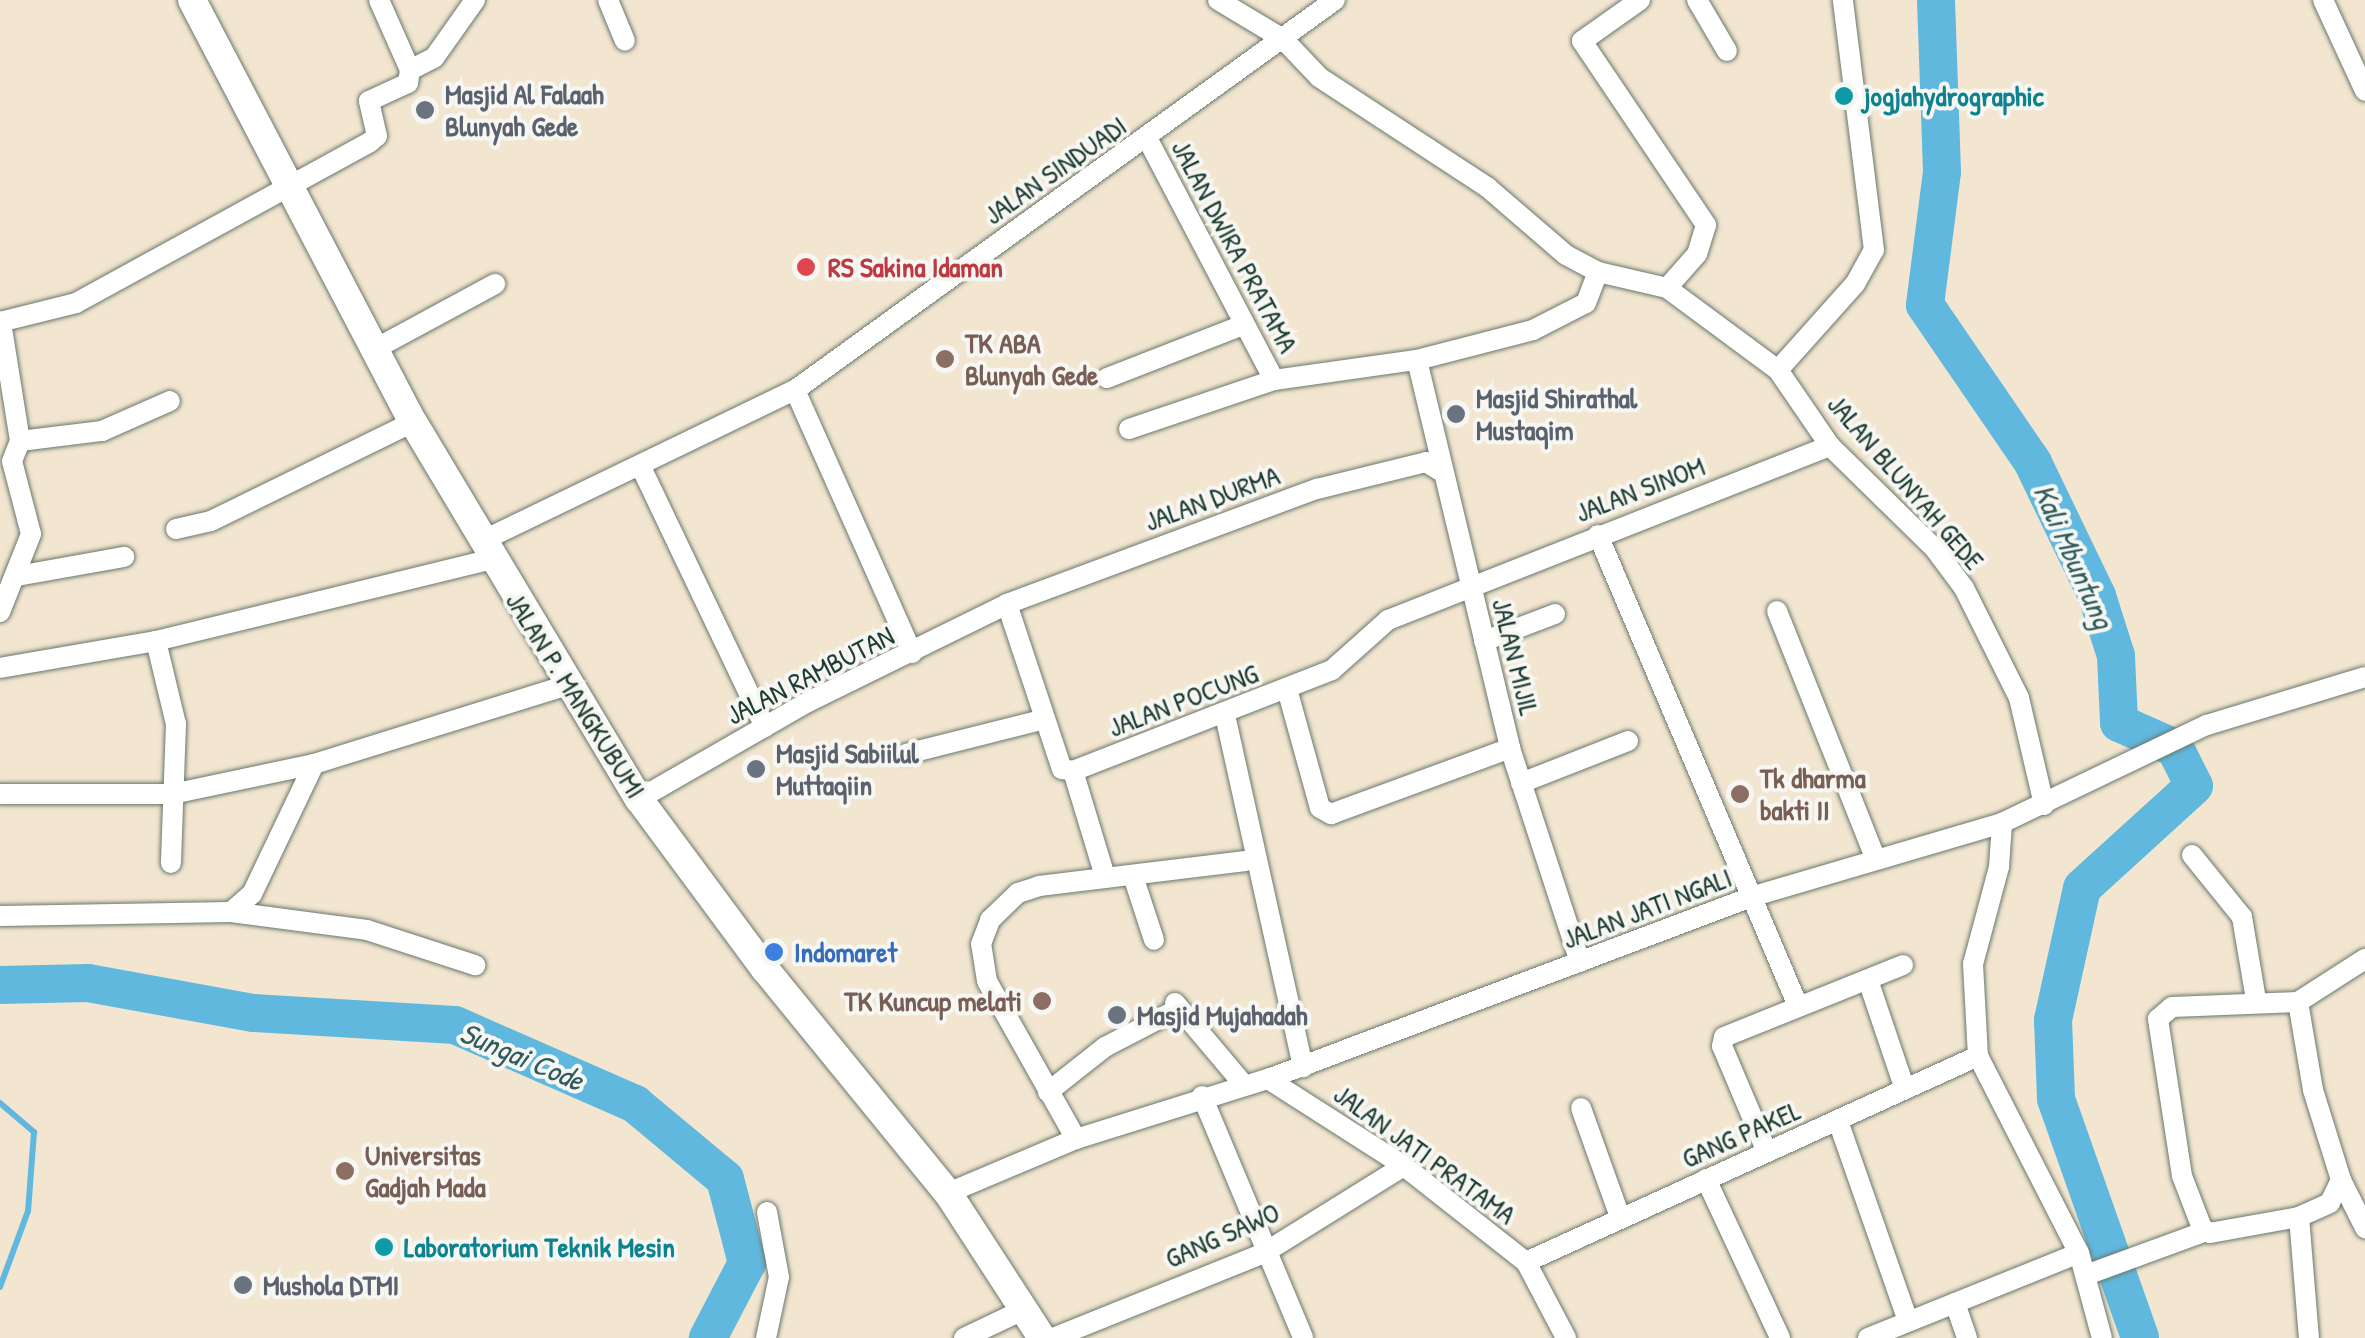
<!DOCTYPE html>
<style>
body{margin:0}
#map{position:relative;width:2365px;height:1338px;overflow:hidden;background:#f3e6d1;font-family:"Patrick Hand",sans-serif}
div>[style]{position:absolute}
.stream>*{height:6px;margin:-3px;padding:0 3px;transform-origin:3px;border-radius:3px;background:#61b8de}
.river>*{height:38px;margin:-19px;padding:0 19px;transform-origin:19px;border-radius:19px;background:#61b8de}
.roads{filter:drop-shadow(0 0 2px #69786b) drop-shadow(0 0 2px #69786b)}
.minor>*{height:20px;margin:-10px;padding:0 10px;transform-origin:10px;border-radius:10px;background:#fff}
.major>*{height:28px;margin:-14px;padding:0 14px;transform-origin:14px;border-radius:14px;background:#fff}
.dots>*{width:28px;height:28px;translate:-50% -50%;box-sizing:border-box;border:5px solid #f6f6f2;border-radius:50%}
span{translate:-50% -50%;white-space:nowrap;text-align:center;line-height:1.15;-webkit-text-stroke:8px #f6f6f2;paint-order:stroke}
.worship-label{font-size:28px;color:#5b616d;font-weight:700}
.left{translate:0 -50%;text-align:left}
.culture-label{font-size:28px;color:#0d838f;font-weight:700}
.street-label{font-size:28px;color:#1f3d34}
.health-label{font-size:28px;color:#be3a42;font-weight:700}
.education-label{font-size:28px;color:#785e54;font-weight:700}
.right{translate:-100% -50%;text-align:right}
.shop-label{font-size:28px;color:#366cbe;font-weight:700}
.water-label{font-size:30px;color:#305c5e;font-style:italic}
</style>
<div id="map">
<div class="stream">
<i style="left:0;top:1103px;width:45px;rotate:40.5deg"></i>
<i style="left:34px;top:1132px;width:79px;rotate:94.3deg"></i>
<i style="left:28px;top:1211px;width:81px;rotate:110.2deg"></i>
</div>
<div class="river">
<i style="left:1936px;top:0;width:172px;rotate:88deg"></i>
<i style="left:1942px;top:172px;width:134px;rotate:97.3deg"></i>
<i style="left:1925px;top:305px;width:191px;rotate:55.6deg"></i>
<i style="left:2033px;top:463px;width:148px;rotate:64.3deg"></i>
<i style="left:2097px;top:596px;width:63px;rotate:72.4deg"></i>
<i style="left:2116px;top:656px;width:67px;rotate:87.4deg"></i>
<i style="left:2119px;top:723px;width:61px;rotate:24.1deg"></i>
<i style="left:2175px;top:748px;width:42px;rotate:63.4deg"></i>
<i style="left:2194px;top:786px;width:151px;rotate:137.7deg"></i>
<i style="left:2082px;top:888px;width:135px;rotate:102.4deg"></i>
<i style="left:2053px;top:1020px;width:79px;rotate:87.8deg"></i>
<i style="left:2056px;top:1099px;width:253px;rotate:70.6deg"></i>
<i style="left:0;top:985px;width:88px;rotate:-1.3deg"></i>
<i style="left:88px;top:983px;width:168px;rotate:10.3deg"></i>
<i style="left:253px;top:1013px;width:202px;rotate:3.4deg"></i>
<i style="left:455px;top:1025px;width:197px;rotate:23.7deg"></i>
<i style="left:635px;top:1104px;width:117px;rotate:39.8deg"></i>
<i style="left:725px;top:1179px;width:87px;rotate:75.3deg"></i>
<i style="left:747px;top:1263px;width:85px;rotate:117.5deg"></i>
</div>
<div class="roads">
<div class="minor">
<i style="left:379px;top:0;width:77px;rotate:66.1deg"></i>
<i style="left:608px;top:0;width:44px;rotate:67.5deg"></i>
<i style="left:1218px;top:0;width:76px;rotate:31deg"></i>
<i style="left:1283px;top:39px;width:52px;rotate:46.5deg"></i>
<i style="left:1319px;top:77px;width:201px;rotate:33.2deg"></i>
<i style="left:1487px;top:187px;width:104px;rotate:40.7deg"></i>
<i style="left:1566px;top:255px;width:36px;rotate:28deg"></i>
<i style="left:1598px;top:272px;width:71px;rotate:13.1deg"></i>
<i style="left:1667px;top:288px;width:138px;rotate:36.5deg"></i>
<i style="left:1778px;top:370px;width:92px;rotate:55.6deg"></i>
<i style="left:1830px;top:446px;width:147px;rotate:44.4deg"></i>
<i style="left:1935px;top:549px;width:49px;rotate:53.4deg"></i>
<i style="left:1964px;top:588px;width:123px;rotate:63.4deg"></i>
<i style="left:2019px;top:698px;width:110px;rotate:76.8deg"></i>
<i style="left:1640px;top:0;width:71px;rotate:144.7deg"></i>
<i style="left:1582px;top:41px;width:222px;rotate:56deg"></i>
<i style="left:1706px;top:225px;width:30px;rotate:107deg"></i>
<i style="left:1697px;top:254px;width:45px;rotate:131.4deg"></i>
<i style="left:1697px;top:0;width:59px;rotate:59.5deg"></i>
<i style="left:2323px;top:0;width:100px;rotate:65.2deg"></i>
<i style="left:1147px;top:138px;width:273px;rotate:62.3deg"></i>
<i style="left:0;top:322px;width:78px;rotate:-14deg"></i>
<i style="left:76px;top:303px;width:335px;rotate:-28.7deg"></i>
<i style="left:370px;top:142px;width:9px;rotate:-41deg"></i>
<i style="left:377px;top:136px;width:36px;rotate:-103deg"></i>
<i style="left:369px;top:101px;width:43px;rotate:-24.8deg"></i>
<i style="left:408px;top:83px;width:13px;rotate:-81deg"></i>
<i style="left:410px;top:70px;width:27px;rotate:-27deg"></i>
<i style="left:434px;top:58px;width:71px;rotate:-54.7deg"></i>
<i style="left:373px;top:350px;width:139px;rotate:-28.4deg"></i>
<i style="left:1417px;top:360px;width:399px;rotate:76.5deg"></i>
<i style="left:1510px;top:748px;width:225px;rotate:71.9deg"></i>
<i style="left:1778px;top:370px;width:115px;rotate:-48.2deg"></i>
<i style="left:1855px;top:284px;width:39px;rotate:-61deg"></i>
<i style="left:1874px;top:250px;width:252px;rotate:-97.1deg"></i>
<i style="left:1107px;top:378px;width:146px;rotate:-21.3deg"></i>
<i style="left:795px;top:390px;width:288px;rotate:66deg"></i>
<i style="left:1129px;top:429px;width:153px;rotate:-18.7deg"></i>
<i style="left:1274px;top:380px;width:144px;rotate:-8deg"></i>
<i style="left:1417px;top:360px;width:120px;rotate:-14.5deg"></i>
<i style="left:1533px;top:330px;width:59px;rotate:-27deg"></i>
<i style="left:1586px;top:303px;width:33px;rotate:-69deg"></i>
<i style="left:20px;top:441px;width:83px;rotate:-7deg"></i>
<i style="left:102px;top:431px;width:74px;rotate:-23.8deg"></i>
<i style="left:641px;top:467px;width:288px;rotate:64.5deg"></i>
<i style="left:176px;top:529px;width:36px;rotate:-13deg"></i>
<i style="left:211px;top:521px;width:225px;rotate:-26.1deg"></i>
<i style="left:1598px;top:535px;width:512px;rotate:66.99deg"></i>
<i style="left:482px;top:541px;width:348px;rotate:-25.8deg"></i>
<i style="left:795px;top:390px;width:666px;rotate:-35.84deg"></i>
<i style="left:17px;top:576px;width:109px;rotate:-10.1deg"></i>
<i style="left:1007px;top:604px;width:174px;rotate:71.6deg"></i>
<i style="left:1062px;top:769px;width:11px;rotate:10deg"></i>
<i style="left:1073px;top:771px;width:278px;rotate:-21.3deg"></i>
<i style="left:1332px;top:670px;width:75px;rotate:-41.8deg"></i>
<i style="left:1388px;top:620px;width:475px;rotate:-21.5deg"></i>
<i style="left:1777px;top:611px;width:265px;rotate:68.3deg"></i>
<i style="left:0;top:612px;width:84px;rotate:-68.3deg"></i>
<i style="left:31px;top:534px;width:75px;rotate:-104.6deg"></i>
<i style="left:12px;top:461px;width:22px;rotate:-68deg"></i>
<i style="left:20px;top:441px;width:121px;rotate:-99.1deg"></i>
<i style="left:156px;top:641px;width:85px;rotate:76.5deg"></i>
<i style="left:176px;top:724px;width:139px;rotate:92.1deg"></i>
<i style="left:1484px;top:641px;width:76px;rotate:-20.8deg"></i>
<i style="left:0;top:668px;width:158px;rotate:-9.8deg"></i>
<i style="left:156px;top:641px;width:346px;rotate:-13.7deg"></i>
<i style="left:1287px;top:689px;width:123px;rotate:74.5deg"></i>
<i style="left:1320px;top:808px;width:13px;rotate:29deg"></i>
<i style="left:1331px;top:814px;width:191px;rotate:-20.2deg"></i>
<i style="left:1225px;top:715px;width:361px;rotate:77.5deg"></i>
<i style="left:906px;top:754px;width:143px;rotate:-14.1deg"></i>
<i style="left:1073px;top:771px;width:107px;rotate:73.1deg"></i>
<i style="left:1521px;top:783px;width:115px;rotate:-21.4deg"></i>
<i style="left:0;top:794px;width:172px"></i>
<i style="left:172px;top:794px;width:145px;rotate:-11.9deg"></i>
<i style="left:314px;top:764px;width:266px;rotate:-17.3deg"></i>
<i style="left:639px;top:799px;width:195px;rotate:-29.9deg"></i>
<i style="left:808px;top:702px;width:222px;rotate:-26.2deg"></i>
<i style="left:1007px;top:604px;width:331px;rotate:-20.4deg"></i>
<i style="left:1317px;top:489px;width:112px;rotate:-13.9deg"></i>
<i style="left:1426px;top:462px;width:15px;rotate:32deg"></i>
<i style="left:2002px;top:823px;width:44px;rotate:93.9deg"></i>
<i style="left:1999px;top:867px;width:100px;rotate:105deg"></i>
<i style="left:1973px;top:964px;width:92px;rotate:86.9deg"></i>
<i style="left:1978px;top:1056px;width:221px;rotate:62.9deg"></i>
<i style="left:2079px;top:1253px;width:88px;rotate:74.9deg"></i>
<i style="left:2192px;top:855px;width:80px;rotate:51.1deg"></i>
<i style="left:2242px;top:917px;width:84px;rotate:80.4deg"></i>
<i style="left:1134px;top:879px;width:64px;rotate:71.8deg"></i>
<i style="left:231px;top:912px;width:137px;rotate:7.5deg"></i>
<i style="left:367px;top:930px;width:114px;rotate:18deg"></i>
<i style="left:0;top:916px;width:231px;rotate:-1deg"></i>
<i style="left:231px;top:912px;width:28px;rotate:-41deg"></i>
<i style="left:252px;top:894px;width:144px;rotate:-64.5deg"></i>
<i style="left:1868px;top:980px;width:115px;rotate:71.3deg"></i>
<i style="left:2298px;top:1002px;width:89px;rotate:80.3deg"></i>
<i style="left:2313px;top:1090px;width:94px;rotate:72.7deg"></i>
<i style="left:2341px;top:1180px;width:25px;rotate:116deg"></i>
<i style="left:2330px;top:1203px;width:34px;rotate:156deg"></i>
<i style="left:2299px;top:1217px;width:121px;rotate:85.3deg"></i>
<i style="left:1175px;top:1003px;width:107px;rotate:49.9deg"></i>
<i style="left:1268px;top:1079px;width:161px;rotate:32.6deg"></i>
<i style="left:1404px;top:1166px;width:155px;rotate:38.2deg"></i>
<i style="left:1526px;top:1262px;width:86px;rotate:62.2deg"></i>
<i style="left:1048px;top:1092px;width:73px;rotate:-38.3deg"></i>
<i style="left:1105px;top:1047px;width:82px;rotate:-27.5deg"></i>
<i style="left:1202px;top:1096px;width:262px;rotate:67.3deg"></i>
<i style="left:1581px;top:1108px;width:116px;rotate:70.3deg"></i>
<i style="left:1838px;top:1121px;width:212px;rotate:70.7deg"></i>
<i style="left:1076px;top:1139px;width:181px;rotate:-119.4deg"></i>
<i style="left:987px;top:981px;width:37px;rotate:-99deg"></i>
<i style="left:981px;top:944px;width:26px;rotate:-69deg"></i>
<i style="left:990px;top:920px;width:39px;rotate:-44deg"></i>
<i style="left:1018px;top:893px;width:22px;rotate:-18deg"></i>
<i style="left:1039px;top:886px;width:208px;rotate:-6.9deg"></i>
<i style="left:1767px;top:1152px;width:115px;rotate:-113deg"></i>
<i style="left:1722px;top:1046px;width:9px;rotate:-77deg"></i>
<i style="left:1724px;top:1037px;width:193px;rotate:-21.9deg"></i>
<i style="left:1706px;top:1179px;width:175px;rotate:65deg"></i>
<i style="left:2341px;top:1180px;width:54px;rotate:63.4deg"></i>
<i style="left:948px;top:1193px;width:139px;rotate:-22.9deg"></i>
<i style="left:1076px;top:1139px;width:201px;rotate:-17.4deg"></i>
<i style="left:1268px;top:1079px;width:519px;rotate:-20.63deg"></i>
<i style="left:1754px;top:896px;width:259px;rotate:-16.4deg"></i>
<i style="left:2002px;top:823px;width:227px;rotate:-25.6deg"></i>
<i style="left:2207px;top:725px;width:165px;rotate:-16.9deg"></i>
<i style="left:2299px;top:1217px;width:90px;rotate:169.8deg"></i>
<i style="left:2210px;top:1233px;width:9px;rotate:-148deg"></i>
<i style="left:2202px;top:1228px;width:56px;rotate:-111deg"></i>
<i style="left:2182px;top:1176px;width:159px;rotate:-98.7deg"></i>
<i style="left:2158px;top:1019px;width:18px;rotate:-41deg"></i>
<i style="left:2172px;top:1007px;width:126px;rotate:-2.3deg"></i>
<i style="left:2298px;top:1002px;width:80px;rotate:-32.7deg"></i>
<i style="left:1526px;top:1262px;width:497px;rotate:-24.5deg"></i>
<i style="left:2086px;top:1275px;width:128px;rotate:-20.1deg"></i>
<i style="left:1955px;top:1303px;width:37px;rotate:71deg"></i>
<i style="left:766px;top:1338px;width:62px;rotate:-78deg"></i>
<i style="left:779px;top:1277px;width:66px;rotate:-100.5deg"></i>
<i style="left:964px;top:1338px;width:65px;rotate:-25.4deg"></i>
<i style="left:1053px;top:1338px;width:227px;rotate:-21.9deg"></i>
<i style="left:1264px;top:1253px;width:165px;rotate:-31.9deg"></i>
<i style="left:1868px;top:1338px;width:227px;rotate:-21.9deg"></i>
</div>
<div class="major">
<i style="left:192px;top:0;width:476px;rotate:62.4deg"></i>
<i style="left:413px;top:422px;width:440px;rotate:59.1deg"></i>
<i style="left:639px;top:799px;width:212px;rotate:53.5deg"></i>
<i style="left:765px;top:969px;width:289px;rotate:50.8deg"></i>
<i style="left:948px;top:1193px;width:173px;rotate:57deg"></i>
</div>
</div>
<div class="dots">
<i style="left:1844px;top:96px;background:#0f9aa8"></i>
<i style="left:425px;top:110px;background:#6b7280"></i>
<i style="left:806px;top:267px;background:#e0444e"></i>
<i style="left:945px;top:359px;background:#8d6e63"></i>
<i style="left:1456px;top:414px;background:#6b7280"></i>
<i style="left:756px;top:769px;background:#6b7280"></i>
<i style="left:1740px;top:794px;background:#8d6e63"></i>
<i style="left:774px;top:952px;background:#3f7fe0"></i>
<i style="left:1042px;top:1001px;background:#8d6e63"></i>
<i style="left:1117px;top:1015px;background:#6b7280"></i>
<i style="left:345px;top:1171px;background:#8d6e63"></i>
<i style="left:384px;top:1247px;background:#0f9aa8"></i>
<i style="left:243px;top:1285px;background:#6b7280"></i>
</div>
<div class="worship-label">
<span class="left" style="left:445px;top:110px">Masjid Al Falaah<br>Blunyah Gede</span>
<span class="left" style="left:1476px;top:414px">Masjid Shirathal<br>Mustaqim</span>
<span class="left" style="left:776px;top:769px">Masjid Sabiilul<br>Muttaqiin</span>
<span class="left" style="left:1137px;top:1015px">Masjid Mujahadah</span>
<span class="left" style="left:263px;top:1285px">Mushola DTMI</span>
</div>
<div class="culture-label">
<span class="left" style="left:1864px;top:96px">jogjahydrographic</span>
<span class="left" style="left:404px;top:1247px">Laboratorium Teknik Mesin</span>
</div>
<div class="street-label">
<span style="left:1055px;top:170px;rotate:-35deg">JALAN SINDUADI</span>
<span style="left:1235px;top:246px;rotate:62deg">JALAN DWIRA PRATAMA</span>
<span style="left:1906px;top:482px;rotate:49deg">JALAN BLUNYAH GEDE</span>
<span style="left:1640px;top:489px;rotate:-21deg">JALAN SINOM</span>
<span style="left:1212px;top:498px;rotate:-20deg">JALAN DURMA</span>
<span style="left:1516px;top:657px;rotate:76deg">JALAN MIJIL</span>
<span style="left:810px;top:675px;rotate:-27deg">JALAN RAMBUTAN</span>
<span style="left:576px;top:695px;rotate:58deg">JALAN P. MANGKUBUMI</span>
<span style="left:1183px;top:700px;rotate:-21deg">JALAN POCUNG</span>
<span style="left:1647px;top:908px;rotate:-21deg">JALAN JATI NGALI</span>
<span style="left:1741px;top:1134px;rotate:-24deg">GANG PAKEL</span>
<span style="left:1425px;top:1154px;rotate:36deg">JALAN JATI PRATAMA</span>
<span style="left:1222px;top:1235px;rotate:-24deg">GANG SAWO</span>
</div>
<div class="health-label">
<span class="left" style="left:828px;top:267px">RS Sakina Idaman</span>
</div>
<div class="education-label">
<span class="left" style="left:965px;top:359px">TK ABA<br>Blunyah Gede</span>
<span class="left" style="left:1760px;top:794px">Tk dharma<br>bakti II</span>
<span class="right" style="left:1022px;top:1001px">TK Kuncup melati</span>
<span class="left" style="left:365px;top:1171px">Universitas<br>Gadjah Mada</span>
</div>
<div class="shop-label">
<span class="left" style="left:794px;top:952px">Indomaret</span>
</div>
<div class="water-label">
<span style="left:2074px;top:556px;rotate:66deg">Kali Mbuntung</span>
<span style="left:522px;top:1056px;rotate:23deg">Sungai Code</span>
</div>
</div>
